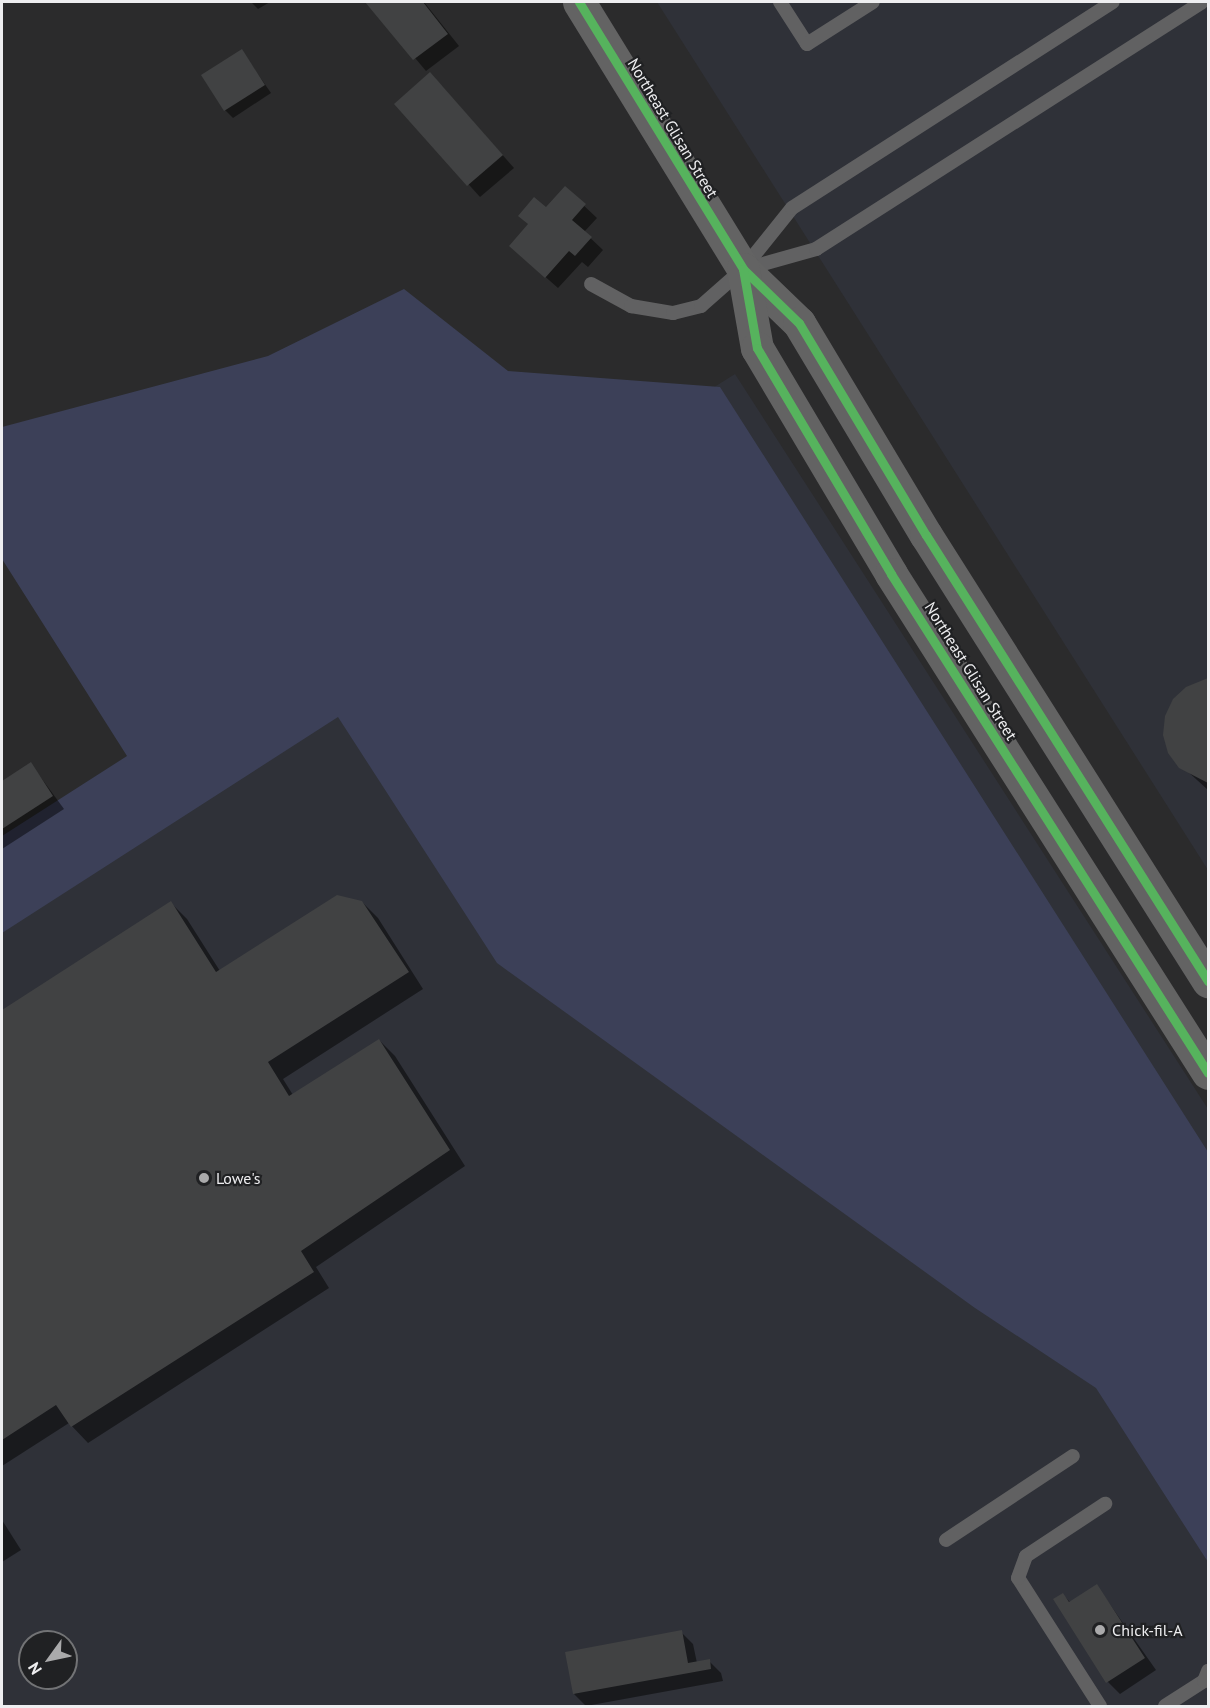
<!DOCTYPE html>
<style>
body{margin:0}
#map{position:relative;width:1210px;height:1708px;overflow:hidden;background:#2b2b2c;font-family:"PT Sans",sans-serif}
div>[style]{position:absolute}
.built>*{inset:0;background:#2f3138}
.green>*{inset:0;background:#3c4058}
.shadow>*{inset:0;background:#0007}
.building>*{inset:0;background:#414243}
.lane>*{height:14px;margin:-7px;padding:0 7px;transform-origin:7px;border-radius:7px;background:#616162}
.secondary>*{height:33px;margin:-16.5px;padding:0 16.5px;transform-origin:16.5px;border-radius:16.5px;background:#636363}
.cycleway>*{height:9px;margin:-4.5px;padding:0 4.5px;transform-origin:4.5px;border-radius:4.5px;background:#56b35d}
.dots>*{width:16px;height:16px;translate:-50% -50%;box-sizing:border-box;border:3px solid #202123;border-radius:50%}
span{translate:-50% -50%;white-space:nowrap;text-align:center;line-height:1.15;-webkit-text-stroke:4.5px #202123;paint-order:stroke}
.street-label{font-size:16px;color:#eeeef0}
.poi-label{font-size:16px;color:#eeeef0}
.left{translate:0 -50%;text-align:left}
.frame{position:absolute;inset:0;border:3px solid #eeeef0;pointer-events:none}
.north{position:absolute;left:18px;top:1630px;width:60px;height:60px;box-sizing:border-box;background:#202123;border:2px solid #727375;border-radius:50%;rotate:237deg;font-size:16px;font-weight:700;line-height:24px;text-align:center;color:#eeeef0}
.north::after{content:'';display:block;margin:auto;width:21px;height:27px;background:#aaaaab;clip-path:polygon(50% 0,100% 100%,50% 72%,0 100%)}
</style>
<div id="map">
<div class="built">
<i style="clip-path:polygon(657px 2px,1208px 2px,1208px 870px,751px 150px)"></i>
<i style="clip-path:polygon(evenodd,735px 374px,1208px 1109px,1208px 1706px,2px 1706px,2px 836px,735px 374px,30px 1642px,66px 1642px,66px 1678px,30px 1678px,30px 1642px)"></i>
</div>
<div class="green">
<i style="clip-path:polygon(404px 289px,508px 371px,720px 387px,1208px 1152px,1208px 1562px,1096px 1388px,975px 1308px,497px 963px,338px 717px,2px 933px,2px 836px,127px 756px,2px 559px,2px 427px,268px 356px)"></i>
</div>
<div class="shadow">
<i style="clip-path:polygon(251px 2px,270px 2px,258px 9px)"></i>
<i style="clip-path:polygon(368px 2px,424px 2px,459px 46px,426px 71px)"></i>
<i style="clip-path:polygon(242px 51px,271px 93px,233px 118px,225px 110px)"></i>
<i style="clip-path:polygon(442px 86px,514px 168px,480px 197px,396px 104px)"></i>
<i style="clip-path:polygon(565px 188px,597px 218px,584px 232px,603px 250px,588px 267px,582px 262px,558px 288px,524px 258px,546px 209px)"></i>
<i style="clip-path:polygon(1204px 680px,1208px 680px,1208px 790px,1174px 759px)"></i>
<i style="clip-path:polygon(31px 764px,64px 809px,2px 849px,2px 783px)"></i>
<i style="clip-path:polygon(362px 902px,378px 918px,423px 989px,283px 1079px,293px 1095px,379px 1040px,395px 1056px,465px 1166px,316px 1267px,329px 1288px,88px 1443px,69px 1423px,2px 1466px,2px 1012px,171px 903px,187px 919px,220px 971px)"></i>
<i style="clip-path:polygon(2px 1520px,21px 1550px,2px 1562px)"></i>
<i style="clip-path:polygon(1097px 1586px,1156px 1670px,1120px 1694px,1108px 1682px,1063px 1595px,1070px 1602px)"></i>
<i style="clip-path:polygon(681px 1632px,693px 1644px,697px 1663px,709px 1661px,721px 1673px,723px 1681px,586px 1706px,574px 1694px)"></i>
</div>
<div class="building">
<i style="clip-path:polygon(365px 2px,423px 2px,448px 34px,413px 60px)"></i>
<i style="clip-path:polygon(242px 49px,265px 85px,224px 111px,201px 75px)"></i>
<i style="clip-path:polygon(430px 72px,503px 155px,467px 186px,394px 104px)"></i>
<i style="clip-path:polygon(565px 186px,586px 204px,572px 220px,592px 237px,575px 256px,569px 251px,545px 278px,509px 246px,528px 224px,518px 216px,534px 197px,546px 207px)"></i>
<i style="clip-path:polygon(1208px 678px,1208px 783px,1179px 768px,1168px 753px,1163px 735px,1165px 716px,1173px 699px,1186px 687px)"></i>
<i style="clip-path:polygon(31px 762px,53px 796px,2px 829px,2px 781px)"></i>
<i style="clip-path:polygon(337px 895px,362px 901px,409px 972px,268px 1062px,289px 1096px,379px 1039px,450px 1150px,301px 1251px,314px 1272px,71px 1427px,56px 1405px,2px 1440px,2px 1010px,171px 901px,216px 972px)"></i>
<i style="clip-path:polygon(1097px 1584px,1145px 1658px,1106px 1683px,1053px 1599px,1063px 1593px,1069px 1602px)"></i>
<i style="clip-path:polygon(682px 1630px,688px 1663px,710px 1659px,711px 1669px,573px 1694px,565px 1652px)"></i>
</div>
<div class="lane">
<i style="left:780px;top:2px;width:50px;rotate:57.3deg"></i>
<i style="left:807px;top:44px;width:78px;rotate:-32.5deg"></i>
<i style="left:745px;top:269px;width:74px;rotate:-15.7deg"></i>
<i style="left:816px;top:249px;width:458px;rotate:-32.6deg"></i>
<i style="left:591px;top:284px;width:46px;rotate:28.8deg"></i>
<i style="left:631px;top:306px;width:43px;rotate:9.5deg"></i>
<i style="left:673px;top:313px;width:29px;rotate:-14deg"></i>
<i style="left:701px;top:306px;width:56px;rotate:-41.4deg"></i>
<i style="left:743px;top:269px;width:78px;rotate:-51.2deg"></i>
<i style="left:792px;top:208px;width:381px;rotate:-32.7deg"></i>
<i style="left:946px;top:1540px;width:152px;rotate:-33.5deg"></i>
<i style="left:1100px;top:1706px;width:152px;rotate:-122.6deg"></i>
<i style="left:1018px;top:1578px;width:23px;rotate:-70deg"></i>
<i style="left:1026px;top:1556px;width:95px;rotate:-33.4deg"></i>
<i style="left:1165px;top:1706px;width:46px;rotate:-32.7deg"></i>
<i style="left:1204px;top:1681px;width:11px;rotate:-68deg"></i>
</div>
<div class="secondary">
<i style="left:579px;top:2px;width:313px;rotate:58.4deg"></i>
<i style="left:743px;top:269px;width:78px;rotate:44deg"></i>
<i style="left:799px;top:323px;width:247px;rotate:59.1deg"></i>
<i style="left:926px;top:535px;width:528px;rotate:57.7deg"></i>
<i style="left:743px;top:269px;width:80px;rotate:80deg"></i>
<i style="left:757px;top:348px;width:263px;rotate:59.3deg"></i>
<i style="left:891px;top:574px;width:591px;rotate:57.57deg"></i>
</div>
<div class="cycleway">
<i style="left:579px;top:2px;width:313px;rotate:58.4deg"></i>
<i style="left:743px;top:269px;width:78px;rotate:44deg"></i>
<i style="left:799px;top:323px;width:247px;rotate:59.1deg"></i>
<i style="left:926px;top:535px;width:528px;rotate:57.7deg"></i>
<i style="left:743px;top:269px;width:80px;rotate:80deg"></i>
<i style="left:757px;top:348px;width:263px;rotate:59.3deg"></i>
<i style="left:891px;top:574px;width:591px;rotate:57.57deg"></i>
</div>
<div class="dots">
<i style="left:204px;top:1178px;background:#aaaaab"></i>
<i style="left:1100px;top:1630px;background:#aaaaab"></i>
</div>
<div class="street-label">
<span style="left:673px;top:128px;rotate:59deg">Northeast Glisan Street</span>
<span style="left:971px;top:671px;rotate:58deg">Northeast Glisan Street</span>
</div>
<div class="poi-label">
<span class="left" style="left:216px;top:1178px">Lowe's</span>
<span class="left" style="left:1112px;top:1630px">Chick-fil-A</span>
</div>
<div class="frame"></div>
<div class="north">N</div>
</div>
